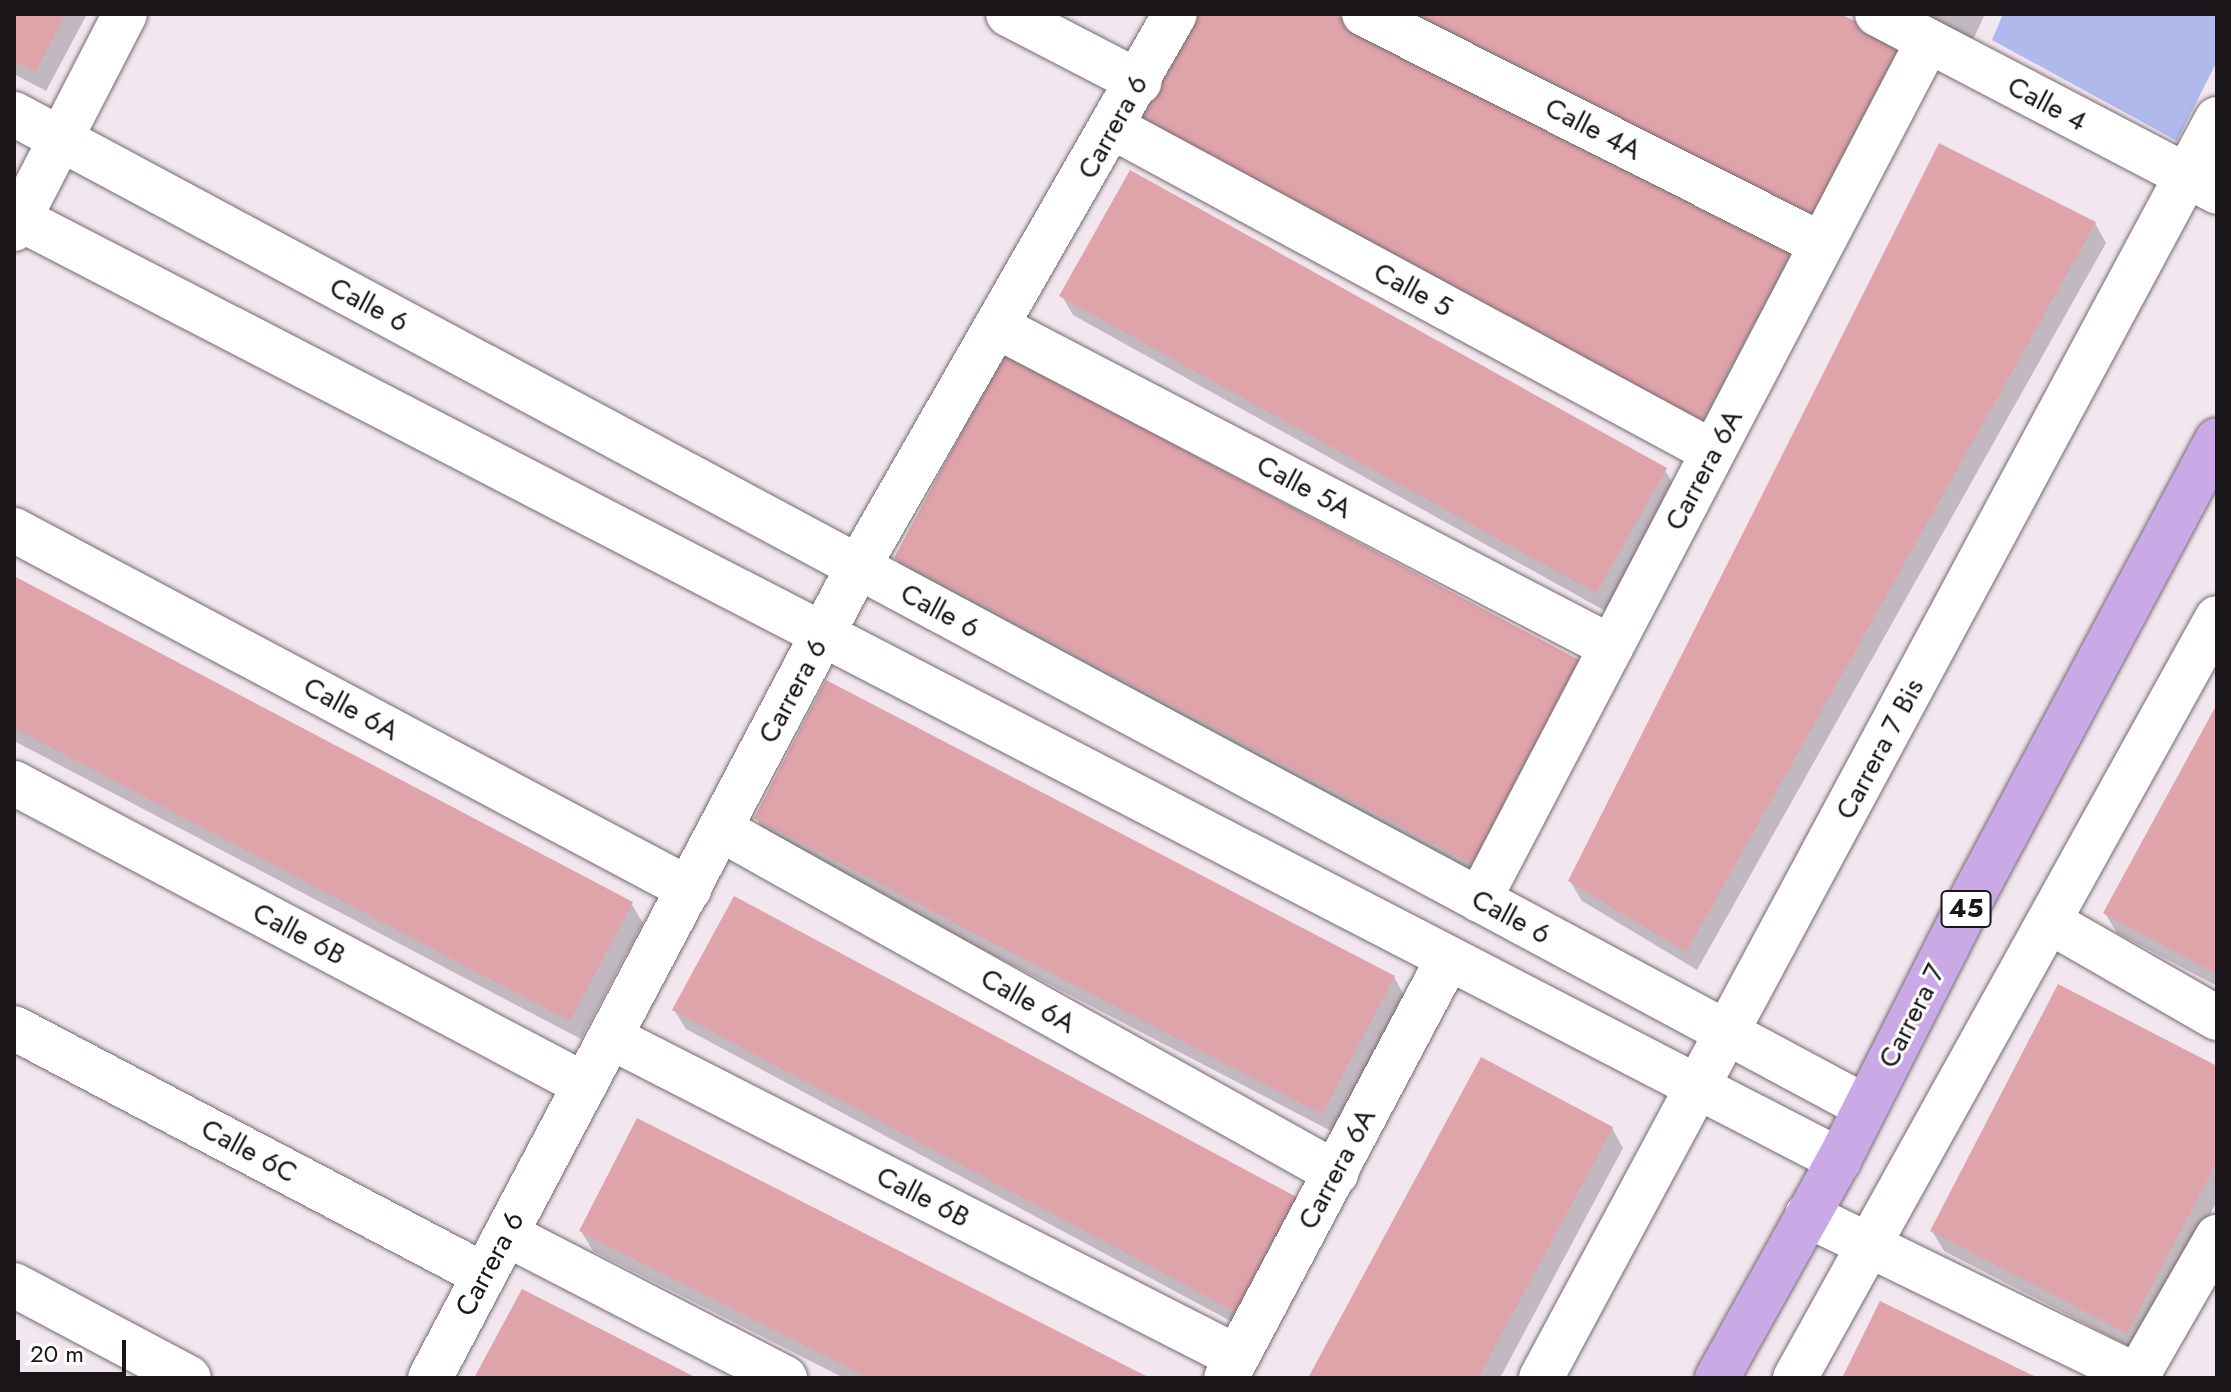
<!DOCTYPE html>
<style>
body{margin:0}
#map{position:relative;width:2231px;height:1392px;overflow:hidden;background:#f3e7ef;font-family:Jost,sans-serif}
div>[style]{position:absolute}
.water>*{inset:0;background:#afb9eb}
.shadow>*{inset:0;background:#0003}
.building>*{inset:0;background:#dfa3aa}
.roads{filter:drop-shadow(0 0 2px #756a71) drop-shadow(0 0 2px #756a71)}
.minor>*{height:44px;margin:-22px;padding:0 22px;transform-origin:22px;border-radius:22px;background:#fff}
.primary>*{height:44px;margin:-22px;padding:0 22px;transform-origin:22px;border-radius:22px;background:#caaae6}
span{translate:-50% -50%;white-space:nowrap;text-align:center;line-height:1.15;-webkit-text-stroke:6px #fff;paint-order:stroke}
.shield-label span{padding:2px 6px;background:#fff;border:2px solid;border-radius:6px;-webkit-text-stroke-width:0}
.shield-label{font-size:26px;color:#1a1518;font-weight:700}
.street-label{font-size:28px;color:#1a1518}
.frame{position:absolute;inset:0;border:16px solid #1a1518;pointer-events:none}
.scale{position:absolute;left:16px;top:1340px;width:110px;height:36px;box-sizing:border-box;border:4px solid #1a1518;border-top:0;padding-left:10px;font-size:24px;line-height:28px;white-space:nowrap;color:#1a1518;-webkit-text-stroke:6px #fff;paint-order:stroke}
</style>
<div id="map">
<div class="water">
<i style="clip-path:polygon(2003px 14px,2217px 14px,2217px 61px,2177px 141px,1992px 40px)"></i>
</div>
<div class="shadow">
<i style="clip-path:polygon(14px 14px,87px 14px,46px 91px,14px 74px)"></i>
<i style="clip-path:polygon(1331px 14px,1790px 255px,1801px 274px,1712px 441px)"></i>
<i style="clip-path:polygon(1916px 14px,1985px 14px,1971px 44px)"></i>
<i style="clip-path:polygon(2095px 223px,2106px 243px,1697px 970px,1582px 901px,1570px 881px)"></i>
<i style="clip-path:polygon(1062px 296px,1665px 470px,1676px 489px,1607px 612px,1073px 315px)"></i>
<i style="clip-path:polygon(896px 558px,1593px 683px,1486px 884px,908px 578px)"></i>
<i style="clip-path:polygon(14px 579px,631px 903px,643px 923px,581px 1039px,14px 741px)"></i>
<i style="clip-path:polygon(2217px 708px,2217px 986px,2117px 933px,2105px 913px)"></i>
<i style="clip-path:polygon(756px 818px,1394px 977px,1405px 997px,1333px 1132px,768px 838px)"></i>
<i style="clip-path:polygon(674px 1010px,1312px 1221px,1251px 1332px,686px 1029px)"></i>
<i style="clip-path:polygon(2217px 1068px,2217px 1201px,2138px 1351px,1944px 1251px,1932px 1231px)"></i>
<i style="clip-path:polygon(1612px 1128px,1623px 1148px,1500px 1378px,1310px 1378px)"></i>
<i style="clip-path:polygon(581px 1231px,1146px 1378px,844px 1378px,593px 1251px)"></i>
</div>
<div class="building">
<i style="clip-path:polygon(14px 14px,66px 14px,35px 72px,14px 61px)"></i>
<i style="clip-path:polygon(1193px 14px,1335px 14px,1791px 253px,1701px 422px,1134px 125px)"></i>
<i style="clip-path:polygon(1412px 14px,1841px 14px,1905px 47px,1813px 222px)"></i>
<i style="clip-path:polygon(1939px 143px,2096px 222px,1686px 952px,1568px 881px)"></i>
<i style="clip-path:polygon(1130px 170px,1667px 468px,1596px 593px,1059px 296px)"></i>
<i style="clip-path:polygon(1004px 354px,1583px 662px,1474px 865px,894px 558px)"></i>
<i style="clip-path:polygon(14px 576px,633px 902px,570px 1021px,14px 728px)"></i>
<i style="clip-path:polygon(826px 680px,1395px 976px,1322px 1114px,754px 818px)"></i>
<i style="clip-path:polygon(2217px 704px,2217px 974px,2103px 913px)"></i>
<i style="clip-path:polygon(734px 896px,1302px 1200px,1240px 1314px,672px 1010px)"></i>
<i style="clip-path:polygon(2058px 984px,2217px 1066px,2217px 1161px,2127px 1333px,1930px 1231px)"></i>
<i style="clip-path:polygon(1481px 1057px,1613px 1127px,1478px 1378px,1308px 1378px)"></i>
<i style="clip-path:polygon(637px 1118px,1150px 1378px,869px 1378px,579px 1231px)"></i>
<i style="clip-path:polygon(522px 1289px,697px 1378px,474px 1378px)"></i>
<i style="clip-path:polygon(1880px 1301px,2038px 1378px,1842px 1378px)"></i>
</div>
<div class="roads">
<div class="minor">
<i style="left:1008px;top:14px;width:148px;rotate:27.4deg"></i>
<i style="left:1364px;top:14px;width:512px;rotate:26.72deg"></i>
<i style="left:1877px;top:14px;width:384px;rotate:27.6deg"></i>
<i style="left:14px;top:114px;width:2101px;rotate:28.2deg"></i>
<i style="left:1114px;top:128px;width:681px;rotate:28.41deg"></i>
<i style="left:14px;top:216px;width:2055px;rotate:27.35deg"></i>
<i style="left:14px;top:229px;width:242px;rotate:-62.7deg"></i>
<i style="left:996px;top:326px;width:694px;rotate:27.56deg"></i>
<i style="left:14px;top:530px;width:765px;rotate:28.01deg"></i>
<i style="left:14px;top:783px;width:646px;rotate:27.87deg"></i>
<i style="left:720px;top:829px;width:706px;rotate:29.18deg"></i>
<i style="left:1479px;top:900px;width:969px;rotate:-62.4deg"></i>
<i style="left:2050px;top:922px;width:193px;rotate:29.9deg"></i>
<i style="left:14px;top:1028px;width:531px;rotate:27.72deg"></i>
<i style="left:610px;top:1037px;width:704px;rotate:27.04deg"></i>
<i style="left:1807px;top:1215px;width:372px;rotate:26deg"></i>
<i style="left:506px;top:1234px;width:314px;rotate:27.3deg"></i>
<i style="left:14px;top:1285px;width:198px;rotate:28deg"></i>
<i style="left:430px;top:1378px;width:917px;rotate:-62.18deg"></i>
<i style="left:858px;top:567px;width:637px;rotate:-60.18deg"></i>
<i style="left:1226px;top:1378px;width:473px;rotate:-62.1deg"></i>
<i style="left:1541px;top:1378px;width:1429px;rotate:-61.77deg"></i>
<i style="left:1795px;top:1378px;width:869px;rotate:-60.96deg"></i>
<i style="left:2136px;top:1378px;width:163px;rotate:-60.1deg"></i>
</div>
<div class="primary">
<i style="left:1717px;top:1378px;width:250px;rotate:-60.8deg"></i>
<i style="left:1839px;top:1160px;width:298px;rotate:-63.1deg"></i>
<i style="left:1974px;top:894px;width:515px;rotate:-61.84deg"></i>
</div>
</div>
<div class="shield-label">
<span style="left:1966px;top:909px">45</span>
</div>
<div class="street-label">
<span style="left:2047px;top:104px;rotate:28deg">Calle 4</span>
<span style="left:1113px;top:127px;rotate:-61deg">Carrera 6</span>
<span style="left:1593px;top:129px;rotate:27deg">Calle 4A</span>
<span style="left:1413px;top:290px;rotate:28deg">Calle 5</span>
<span style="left:369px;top:305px;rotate:28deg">Calle 6</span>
<span style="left:1704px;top:470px;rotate:-62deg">Carrera 6A</span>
<span style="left:1304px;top:487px;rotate:28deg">Calle 5A</span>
<span style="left:940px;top:611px;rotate:28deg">Calle 6</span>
<span style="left:793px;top:691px;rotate:-62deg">Carrera 6</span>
<span style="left:351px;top:709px;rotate:28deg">Calle 6A</span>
<span style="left:1880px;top:749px;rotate:-62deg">Carrera 7 Bis</span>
<span style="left:1511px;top:917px;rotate:28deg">Calle 6</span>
<span style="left:299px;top:934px;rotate:28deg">Calle 6B</span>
<span style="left:1028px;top:1001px;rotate:29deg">Calle 6A</span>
<span style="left:1912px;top:1016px;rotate:-63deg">Carrera 7</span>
<span style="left:249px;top:1151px;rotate:28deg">Calle 6C</span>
<span style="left:1337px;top:1169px;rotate:-62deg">Carrera 6A</span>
<span style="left:923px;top:1197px;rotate:27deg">Calle 6B</span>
<span style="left:490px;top:1264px;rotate:-62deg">Carrera 6</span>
</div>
<div class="frame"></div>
<div class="scale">20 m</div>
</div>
